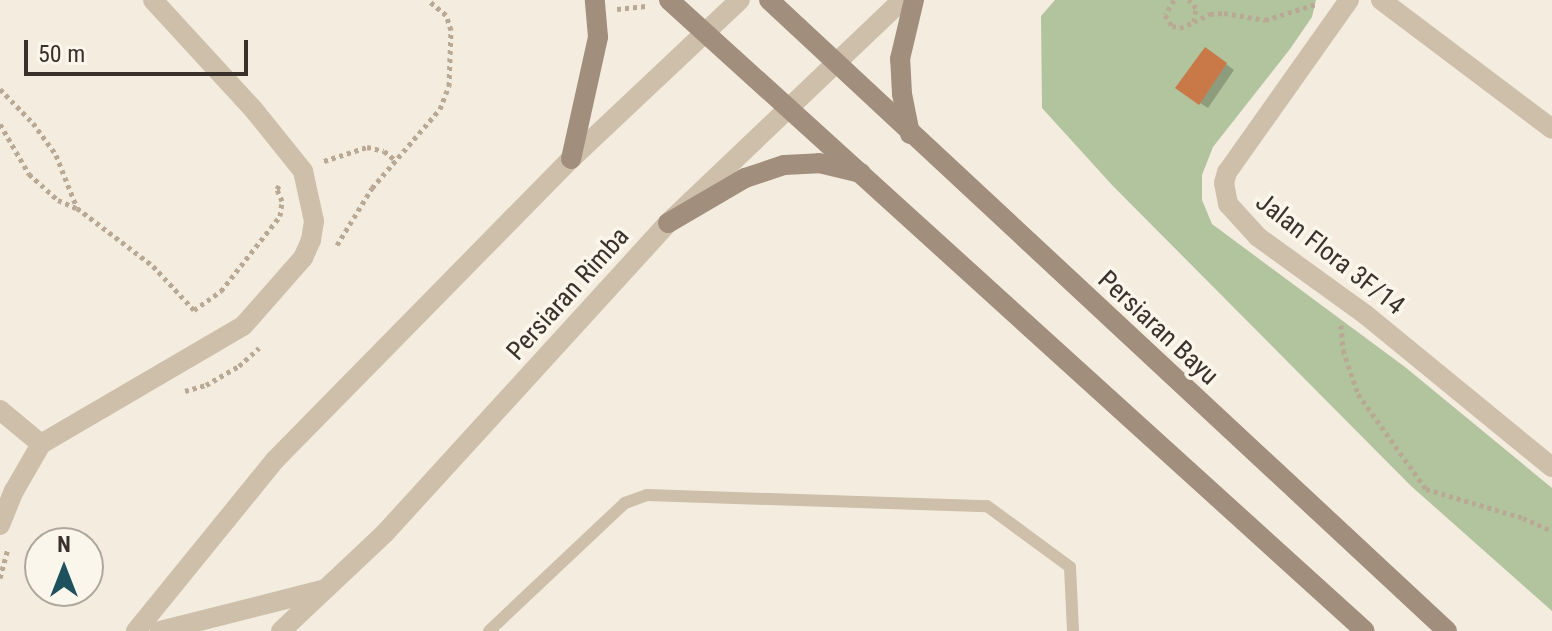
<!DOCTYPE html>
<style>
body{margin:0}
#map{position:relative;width:1552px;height:631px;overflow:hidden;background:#f4eddf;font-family:"Roboto Condensed",sans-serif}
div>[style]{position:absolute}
.green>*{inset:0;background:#b2c49e}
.shadow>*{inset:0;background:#0003}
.building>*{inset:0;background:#c97848}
.path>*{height:5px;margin-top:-2.5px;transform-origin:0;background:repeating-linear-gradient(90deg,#b9a994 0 4px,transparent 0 8px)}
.service>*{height:12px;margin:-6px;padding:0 6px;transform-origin:6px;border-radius:6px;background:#cdbfaa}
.minor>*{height:20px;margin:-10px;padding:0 10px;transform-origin:10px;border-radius:10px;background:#cdbfaa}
.tertiary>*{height:20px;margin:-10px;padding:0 10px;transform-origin:10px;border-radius:10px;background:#cdbfaa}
.secondary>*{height:20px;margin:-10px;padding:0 10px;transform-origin:10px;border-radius:10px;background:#a18e7c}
span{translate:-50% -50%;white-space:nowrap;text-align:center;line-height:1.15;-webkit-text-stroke:7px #fbf6ec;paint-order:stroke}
.street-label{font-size:26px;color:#3a312a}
.north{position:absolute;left:24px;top:527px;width:80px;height:80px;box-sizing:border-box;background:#fbf6ec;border:2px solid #aea79e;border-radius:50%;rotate:0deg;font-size:22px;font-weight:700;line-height:32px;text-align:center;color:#3a312a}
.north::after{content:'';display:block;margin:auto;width:28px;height:36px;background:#1e515d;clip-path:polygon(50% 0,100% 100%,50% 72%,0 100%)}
.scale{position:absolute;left:24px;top:40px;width:224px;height:36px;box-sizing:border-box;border:4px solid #3a312a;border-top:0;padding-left:10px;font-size:24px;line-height:28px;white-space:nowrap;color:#3a312a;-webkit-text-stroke:6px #fbf6ec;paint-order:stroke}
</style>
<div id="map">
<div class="green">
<i style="clip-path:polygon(1055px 0,1316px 0,1312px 17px,1290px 49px,1213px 147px,1202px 175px,1202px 200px,1212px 224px,1405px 367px,1552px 488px,1552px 611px,1411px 486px,1112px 185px,1042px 108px,1041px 16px)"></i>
</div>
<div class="shadow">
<i style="clip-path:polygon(1214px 55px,1234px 70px,1208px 108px,1200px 103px)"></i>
</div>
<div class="building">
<i style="clip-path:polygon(1205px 47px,1227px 63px,1199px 105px,1175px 88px)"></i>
</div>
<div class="path">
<i style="left:1174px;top:0;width:17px;rotate:121deg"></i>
<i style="left:1165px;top:15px;width:13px;rotate:58deg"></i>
<i style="left:1172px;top:26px;width:8px;rotate:14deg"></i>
<i style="left:1180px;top:28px;width:15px;rotate:-23deg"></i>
<i style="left:1194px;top:22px;width:14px;rotate:-82deg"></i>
<i style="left:1196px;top:8px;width:11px;rotate:-131deg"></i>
<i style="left:617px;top:9px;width:29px;rotate:-6deg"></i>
<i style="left:1194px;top:22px;width:18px;rotate:-27deg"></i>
<i style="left:1210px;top:14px;width:14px;rotate:-4deg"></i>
<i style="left:1224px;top:13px;width:42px;rotate:9.7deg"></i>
<i style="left:1265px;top:20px;width:53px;rotate:-17.4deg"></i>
<i style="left:0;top:89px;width:47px;rotate:45.9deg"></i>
<i style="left:33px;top:123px;width:39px;rotate:54deg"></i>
<i style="left:56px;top:155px;width:57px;rotate:68.4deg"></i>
<i style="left:77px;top:208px;width:96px;rotate:37.3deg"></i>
<i style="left:153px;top:266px;width:60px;rotate:47deg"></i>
<i style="left:194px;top:310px;width:33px;rotate:-35deg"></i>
<i style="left:221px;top:291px;width:95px;rotate:-51.8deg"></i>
<i style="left:280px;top:216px;width:15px;rotate:-82deg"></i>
<i style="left:282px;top:201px;width:13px;rotate:-113deg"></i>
<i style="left:277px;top:189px;width:6px;rotate:-59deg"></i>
<i style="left:0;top:124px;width:58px;rotate:59.9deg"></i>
<i style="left:29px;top:174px;width:39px;rotate:42deg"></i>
<i style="left:58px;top:200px;width:20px;rotate:24deg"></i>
<i style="left:324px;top:161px;width:45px;rotate:-18deg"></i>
<i style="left:367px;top:147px;width:17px;rotate:13deg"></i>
<i style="left:384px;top:151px;width:14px;rotate:39deg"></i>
<i style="left:337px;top:245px;width:67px;rotate:-58.4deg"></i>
<i style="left:372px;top:188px;width:104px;rotate:-49.3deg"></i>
<i style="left:440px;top:109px;width:25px;rotate:-69deg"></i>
<i style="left:449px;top:86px;width:56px;rotate:-88deg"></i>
<i style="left:451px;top:30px;width:16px;rotate:-108deg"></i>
<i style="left:446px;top:15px;width:23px;rotate:-140deg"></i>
<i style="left:1341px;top:325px;width:25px;rotate:85deg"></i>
<i style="left:1343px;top:350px;width:46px;rotate:71.2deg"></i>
<i style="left:1358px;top:394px;width:117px;rotate:54.4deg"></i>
<i style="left:1426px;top:489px;width:101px;rotate:16.6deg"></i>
<i style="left:1523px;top:518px;width:32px;rotate:24deg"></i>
<i style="left:185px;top:391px;width:22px;rotate:-16deg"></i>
<i style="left:206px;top:385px;width:38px;rotate:-30deg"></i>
<i style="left:239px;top:366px;width:27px;rotate:-42deg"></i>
<i style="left:0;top:578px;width:31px;rotate:-75deg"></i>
</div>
<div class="service">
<i style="left:489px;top:631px;width:187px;rotate:-43.3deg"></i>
<i style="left:625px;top:503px;width:23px;rotate:-20deg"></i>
<i style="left:647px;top:495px;width:340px;rotate:1.9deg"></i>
<i style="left:987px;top:506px;width:103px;rotate:36.3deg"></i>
<i style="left:1070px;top:567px;width:64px;rotate:87.3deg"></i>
</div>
<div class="minor">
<i style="left:1349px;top:0;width:211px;rotate:125.3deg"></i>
<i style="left:1227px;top:172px;width:11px;rotate:105deg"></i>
<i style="left:1224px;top:183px;width:21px;rotate:79deg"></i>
<i style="left:1228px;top:204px;width:45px;rotate:47.7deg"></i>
<i style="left:1258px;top:237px;width:133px;rotate:35.8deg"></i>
<i style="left:1366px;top:315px;width:240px;rotate:39.3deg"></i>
<i style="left:1381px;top:0;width:214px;rotate:37deg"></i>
<i style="left:0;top:410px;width:53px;rotate:39.7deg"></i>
<i style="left:0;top:525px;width:37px;rotate:-68deg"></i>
<i style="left:14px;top:491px;width:54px;rotate:-60.1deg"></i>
<i style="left:41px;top:444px;width:234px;rotate:-30.3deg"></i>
<i style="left:243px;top:326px;width:91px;rotate:-48.6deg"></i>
<i style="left:303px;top:258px;width:20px;rotate:-66deg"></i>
<i style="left:311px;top:240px;width:19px;rotate:-81deg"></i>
<i style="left:314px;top:221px;width:51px;rotate:-102.4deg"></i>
<i style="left:303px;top:171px;width:78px;rotate:-128.8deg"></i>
<i style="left:254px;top:110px;width:149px;rotate:-132.6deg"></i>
</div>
<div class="tertiary">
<i style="left:136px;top:631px;width:220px;rotate:-50.9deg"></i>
<i style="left:275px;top:460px;width:422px;rotate:-45.5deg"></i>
<i style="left:571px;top:159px;width:232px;rotate:-43.3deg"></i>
<i style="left:160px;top:631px;width:167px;rotate:-14.2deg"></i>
<i style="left:281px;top:631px;width:143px;rotate:-43.3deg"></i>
<i style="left:385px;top:533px;width:420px;rotate:-47.6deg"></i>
<i style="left:668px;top:223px;width:323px;rotate:-43.6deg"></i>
</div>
<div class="secondary">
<i style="left:669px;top:0;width:939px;rotate:42.2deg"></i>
<i style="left:769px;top:0;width:926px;rotate:42.94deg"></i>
<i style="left:910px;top:134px;width:41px;rotate:-101.3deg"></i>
<i style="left:902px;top:94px;width:35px;rotate:-93deg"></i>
<i style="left:900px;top:59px;width:61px;rotate:-76.7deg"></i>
<i style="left:571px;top:159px;width:125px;rotate:-77.5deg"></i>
<i style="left:598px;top:37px;width:37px;rotate:-95deg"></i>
<i style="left:668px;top:223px;width:89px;rotate:-30.3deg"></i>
<i style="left:745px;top:178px;width:41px;rotate:-18.4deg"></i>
<i style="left:784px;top:165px;width:35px;rotate:-3deg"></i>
<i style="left:819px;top:163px;width:43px;rotate:13.4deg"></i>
</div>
<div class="street-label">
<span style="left:1330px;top:254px;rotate:38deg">Jalan Flora 3F/14</span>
<span style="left:568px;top:294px;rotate:-48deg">Persiaran Rimba</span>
<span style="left:1158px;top:328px;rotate:43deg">Persiaran Bayu</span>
</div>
<div class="north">N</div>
<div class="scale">50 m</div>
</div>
